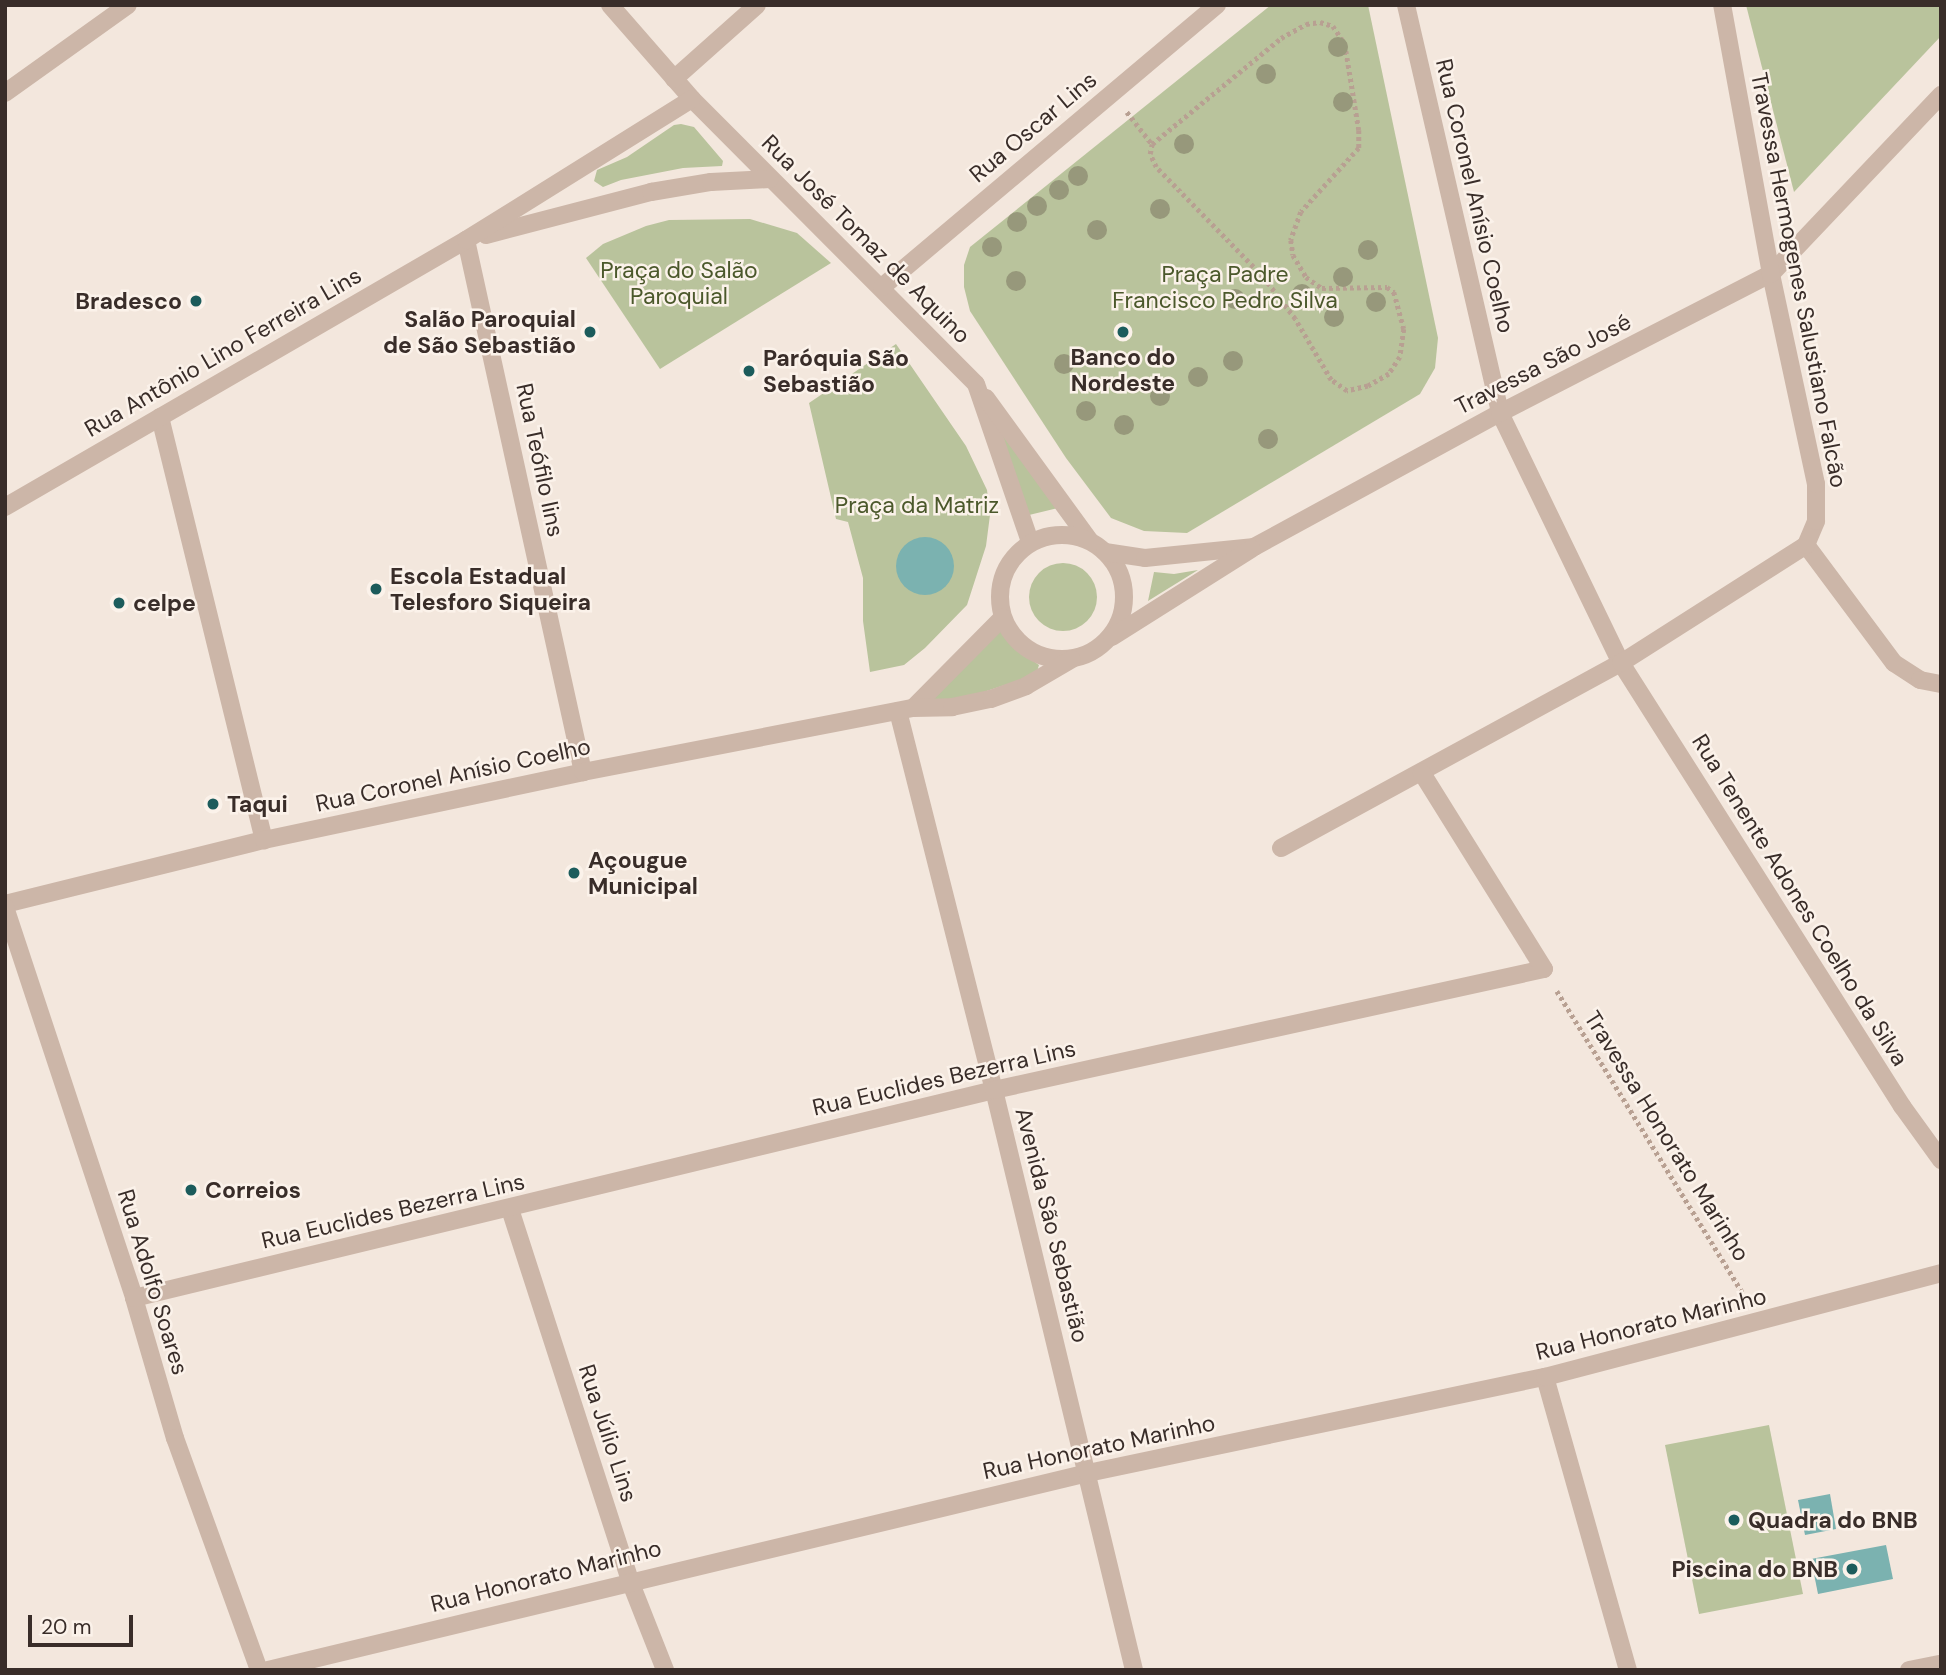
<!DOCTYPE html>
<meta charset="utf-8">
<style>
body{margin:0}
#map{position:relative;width:1946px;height:1675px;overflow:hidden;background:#f3e7dd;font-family:"DM Sans",sans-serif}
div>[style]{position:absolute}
.green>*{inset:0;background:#b9c39c}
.round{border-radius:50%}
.water>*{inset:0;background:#7bb2b0}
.path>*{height:4.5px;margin-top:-2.25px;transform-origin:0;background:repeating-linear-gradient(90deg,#b8a092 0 3.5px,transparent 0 7px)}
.street>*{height:18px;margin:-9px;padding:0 9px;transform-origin:9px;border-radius:9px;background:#ccb6a8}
.street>.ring{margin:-9px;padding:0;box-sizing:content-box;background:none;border:18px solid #ccb6a8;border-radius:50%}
.trees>*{width:20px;height:20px;margin:-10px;border-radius:50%;background:#97987b}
.dots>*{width:19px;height:19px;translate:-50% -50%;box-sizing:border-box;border:4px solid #fbf2ea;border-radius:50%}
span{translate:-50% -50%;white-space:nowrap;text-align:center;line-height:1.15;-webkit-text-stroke:5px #fbf2ea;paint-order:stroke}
.street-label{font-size:23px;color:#392d29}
.park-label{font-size:23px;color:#4b582b}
.poi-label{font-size:23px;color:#392d29;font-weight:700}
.right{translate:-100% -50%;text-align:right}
.left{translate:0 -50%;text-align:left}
.frame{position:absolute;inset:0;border:7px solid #392d29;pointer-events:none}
.scale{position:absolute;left:28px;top:1615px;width:105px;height:32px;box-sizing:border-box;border:4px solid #392d29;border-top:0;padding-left:9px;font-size:21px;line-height:24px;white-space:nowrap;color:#392d29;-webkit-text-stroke:5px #fbf2ea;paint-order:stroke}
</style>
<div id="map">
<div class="green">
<i style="clip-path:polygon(1271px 5px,1368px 5px,1438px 338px,1435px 368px,1420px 394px,1187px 533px,1144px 531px,1111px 518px,1066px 458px,970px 311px,964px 287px,964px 265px,970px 247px)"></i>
<i style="clip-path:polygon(1746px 5px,1941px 5px,1941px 36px,1794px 192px)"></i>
<i style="clip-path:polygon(681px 124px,694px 127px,723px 161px,722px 166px,683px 168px,621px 180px,603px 187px,594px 181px,597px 170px,627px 157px,674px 125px)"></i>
<i style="clip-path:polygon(750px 219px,797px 233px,831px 263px,660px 369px,586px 258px,603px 244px,646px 226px,669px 220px)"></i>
<i style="clip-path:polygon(896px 344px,966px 446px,987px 490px,990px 515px,986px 546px,967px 605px,925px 648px,904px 665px,870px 672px,863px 621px,863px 578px,848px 522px,836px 519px,809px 403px)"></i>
<i style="clip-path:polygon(995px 422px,1058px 508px,1029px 515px)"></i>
<i class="round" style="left:1029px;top:563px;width:68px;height:68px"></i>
<i style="clip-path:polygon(1198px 570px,1148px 601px,1154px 572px,1174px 574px)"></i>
<i style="clip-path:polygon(1000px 629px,1019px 651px,1039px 665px,1036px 675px,950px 703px,934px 700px,930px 695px)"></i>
<i style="clip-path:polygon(1769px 1425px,1803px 1594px,1699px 1614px,1665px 1445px)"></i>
</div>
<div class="water">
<i class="round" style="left:896px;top:537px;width:58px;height:58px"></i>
<i style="clip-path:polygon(1830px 1494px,1836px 1529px,1805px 1535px,1798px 1500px)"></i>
<i style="clip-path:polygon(1886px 1545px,1893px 1579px,1818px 1594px,1811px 1559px)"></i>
</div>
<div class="path">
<i style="left:1320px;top:22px;width:14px;rotate:17deg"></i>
<i style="left:1333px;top:26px;width:22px;rotate:56deg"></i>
<i style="left:1345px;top:44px;width:87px;rotate:80.8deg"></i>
<i style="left:1359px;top:130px;width:18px;rotate:90deg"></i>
<i style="left:1359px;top:148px;width:86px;rotate:132.2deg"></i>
<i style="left:1301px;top:212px;width:30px;rotate:110deg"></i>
<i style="left:1291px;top:240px;width:15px;rotate:82deg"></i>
<i style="left:1293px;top:255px;width:26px;rotate:59deg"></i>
<i style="left:1306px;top:277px;width:19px;rotate:35deg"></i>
<i style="left:1322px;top:288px;width:65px;rotate:-0.9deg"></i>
<i style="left:1387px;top:287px;width:9px;rotate:36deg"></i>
<i style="left:1394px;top:292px;width:38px;rotate:75deg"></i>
<i style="left:1404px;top:329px;width:28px;rotate:98deg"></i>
<i style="left:1400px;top:357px;width:20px;rotate:123deg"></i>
<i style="left:1389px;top:374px;width:24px;rotate:150deg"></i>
<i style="left:1368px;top:386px;width:22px;rotate:167deg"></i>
<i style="left:1347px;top:391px;width:19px;rotate:-145deg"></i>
<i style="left:1331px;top:380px;width:71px;rotate:-120.5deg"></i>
<i style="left:1295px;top:319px;width:53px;rotate:-127.3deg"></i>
<i style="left:1263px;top:277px;width:153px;rotate:-134.2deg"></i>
<i style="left:1156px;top:167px;width:14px;rotate:-115deg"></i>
<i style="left:1150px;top:154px;width:10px;rotate:-79deg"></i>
<i style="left:1152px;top:144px;width:167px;rotate:-39.4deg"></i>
<i style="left:1281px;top:38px;width:29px;rotate:-29deg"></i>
<i style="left:1306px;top:24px;width:14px;rotate:-8deg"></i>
<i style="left:1127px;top:112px;width:41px;rotate:52deg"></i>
<i style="left:1557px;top:991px;width:359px;rotate:58.4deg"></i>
</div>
<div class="street">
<i style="left:610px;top:5px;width:125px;rotate:48.9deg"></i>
<i style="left:692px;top:99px;width:402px;rotate:45.1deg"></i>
<i style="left:976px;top:384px;width:167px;rotate:71.1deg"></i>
<i style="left:1406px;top:5px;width:419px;rotate:77deg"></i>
<i style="left:1500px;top:413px;width:278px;rotate:64.2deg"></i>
<i style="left:1621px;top:663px;width:525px;rotate:57.61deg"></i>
<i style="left:1902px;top:1106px;width:67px;rotate:54.2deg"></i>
<i style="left:674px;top:79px;width:111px;rotate:-41.7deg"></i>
<i style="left:5px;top:93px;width:151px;rotate:-35.6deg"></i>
<i style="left:486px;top:235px;width:171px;rotate:-14.6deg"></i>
<i style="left:651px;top:192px;width:61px;rotate:-9.5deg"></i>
<i style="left:711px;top:182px;width:59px;rotate:-2.9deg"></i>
<i style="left:466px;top:240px;width:545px;rotate:77.6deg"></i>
<i style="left:882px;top:287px;width:438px;rotate:-40.1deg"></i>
<i style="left:986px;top:398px;width:175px;rotate:54deg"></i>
<i style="left:160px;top:417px;width:436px;rotate:76.2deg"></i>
<i style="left:5px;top:507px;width:533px;rotate:-30.08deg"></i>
<i style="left:466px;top:240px;width:266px;rotate:-32deg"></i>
<i class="ring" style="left:1000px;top:535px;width:106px;height:106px"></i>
<i style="left:1806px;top:545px;width:147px;rotate:53.3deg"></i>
<i style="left:1894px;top:663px;width:31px;rotate:33deg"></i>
<i style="left:1920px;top:680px;width:21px;rotate:11deg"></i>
<i style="left:1105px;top:552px;width:40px;rotate:8.5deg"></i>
<i style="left:1145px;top:558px;width:110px;rotate:-5.8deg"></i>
<i style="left:1254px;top:547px;width:280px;rotate:-28.6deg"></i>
<i style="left:1500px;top:413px;width:305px;rotate:-27.2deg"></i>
<i style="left:1771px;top:274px;width:247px;rotate:-46.5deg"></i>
<i style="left:1112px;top:637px;width:165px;rotate:-32.3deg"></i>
<i style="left:913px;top:708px;width:127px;rotate:-45.3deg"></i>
<i style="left:898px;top:711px;width:391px;rotate:75.8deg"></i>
<i style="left:994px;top:1090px;width:597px;rotate:76.43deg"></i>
<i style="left:1281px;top:848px;width:387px;rotate:-28.6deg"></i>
<i style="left:1621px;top:663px;width:219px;rotate:-32.5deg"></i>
<i style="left:1806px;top:545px;width:26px;rotate:-67deg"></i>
<i style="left:1816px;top:521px;width:37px;rotate:-90deg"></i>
<i style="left:1816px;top:484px;width:215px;rotate:-102.1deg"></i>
<i style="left:1771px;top:274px;width:273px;rotate:-100.3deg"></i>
<i style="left:5px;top:904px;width:267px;rotate:-13.9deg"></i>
<i style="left:264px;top:840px;width:326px;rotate:-12deg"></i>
<i style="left:583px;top:772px;width:336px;rotate:-11deg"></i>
<i style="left:913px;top:708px;width:39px;rotate:-1deg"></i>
<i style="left:952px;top:707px;width:40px;rotate:-12deg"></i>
<i style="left:991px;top:699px;width:37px;rotate:-20deg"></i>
<i style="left:1026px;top:686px;width:53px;rotate:-30.4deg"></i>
<i style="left:5px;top:907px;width:412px;rotate:71.7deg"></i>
<i style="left:134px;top:1298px;width:146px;rotate:73.7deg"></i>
<i style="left:175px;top:1438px;width:247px;rotate:70.1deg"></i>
<i style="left:510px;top:1209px;width:391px;rotate:72.1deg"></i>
<i style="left:630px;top:1581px;width:96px;rotate:68.5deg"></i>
<i style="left:134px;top:1298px;width:885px;rotate:-13.6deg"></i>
<i style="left:994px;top:1090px;width:563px;rotate:-12.41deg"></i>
<i style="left:1544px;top:969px;width:231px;rotate:-121.9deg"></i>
<i style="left:1545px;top:1377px;width:305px;rotate:74.2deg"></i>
<i style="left:268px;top:1670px;width:843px;rotate:-13.51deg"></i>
<i style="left:1088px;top:1473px;width:467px;rotate:-11.9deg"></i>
<i style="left:1545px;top:1377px;width:409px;rotate:-14.7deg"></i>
<i style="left:1909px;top:1670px;width:33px;rotate:-11deg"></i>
</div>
<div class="trees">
<i style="left:1338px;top:47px"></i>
<i style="left:1266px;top:74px"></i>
<i style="left:1343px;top:102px"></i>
<i style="left:1184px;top:144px"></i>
<i style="left:1078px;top:176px"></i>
<i style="left:1059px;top:190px"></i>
<i style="left:1037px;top:206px"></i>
<i style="left:1160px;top:209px"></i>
<i style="left:1017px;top:222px"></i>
<i style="left:1097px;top:230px"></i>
<i style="left:992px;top:247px"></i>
<i style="left:1368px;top:250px"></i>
<i style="left:1343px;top:277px"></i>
<i style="left:1016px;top:281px"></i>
<i style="left:1302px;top:294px"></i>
<i style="left:1235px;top:299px"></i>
<i style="left:1376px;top:302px"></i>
<i style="left:1334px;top:317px"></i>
<i style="left:1233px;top:361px"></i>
<i style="left:1064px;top:364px"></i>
<i style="left:1198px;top:377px"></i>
<i style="left:1160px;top:396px"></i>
<i style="left:1086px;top:411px"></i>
<i style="left:1124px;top:425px"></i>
<i style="left:1268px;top:439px"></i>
</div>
<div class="dots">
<i style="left:196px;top:301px;background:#1c5c5c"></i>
<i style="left:590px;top:332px;background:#1c5c5c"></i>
<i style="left:1123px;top:332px;background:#1c5c5c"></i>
<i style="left:749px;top:371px;background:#1c5c5c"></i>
<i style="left:376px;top:589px;background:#1c5c5c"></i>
<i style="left:119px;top:603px;background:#1c5c5c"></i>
<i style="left:213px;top:804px;background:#1c5c5c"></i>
<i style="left:574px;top:873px;background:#1c5c5c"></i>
<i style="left:191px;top:1190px;background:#1c5c5c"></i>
<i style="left:1734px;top:1520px;background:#1c5c5c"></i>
<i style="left:1852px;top:1569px;background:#1c5c5c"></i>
</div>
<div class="street-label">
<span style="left:1033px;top:127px;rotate:-40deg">Rua Oscar Lins</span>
<span style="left:1475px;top:196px;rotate:77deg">Rua Coronel Anísio Coelho</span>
<span style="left:866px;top:239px;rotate:45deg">Rua José Tomaz de Aquino</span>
<span style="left:1799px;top:280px;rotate:79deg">Travessa Hermogenes Salustiano Falcão</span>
<span style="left:223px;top:352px;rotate:-30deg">Rua Antônio Lino Ferreira Lins</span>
<span style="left:1543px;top:364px;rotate:-27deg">Travessa São José</span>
<span style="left:540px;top:460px;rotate:78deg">Rua Teófilo lins</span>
<span style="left:453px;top:775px;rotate:-12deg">Rua Coronel Anísio Coelho</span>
<span style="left:1800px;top:900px;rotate:58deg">Rua Tenente Adones Coelho da Silva</span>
<span style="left:944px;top:1078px;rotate:-13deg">Rua Euclides Bezerra Lins</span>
<span style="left:1667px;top:1136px;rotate:58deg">Travessa Honorato Marinho</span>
<span style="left:393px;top:1211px;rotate:-13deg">Rua Euclides Bezerra Lins</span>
<span style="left:1052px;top:1225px;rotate:76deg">Avenida São Sebastião</span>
<span style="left:153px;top:1282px;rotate:73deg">Rua Adolfo Soares</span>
<span style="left:1651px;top:1324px;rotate:-14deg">Rua Honorato Marinho</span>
<span style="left:608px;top:1433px;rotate:72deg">Rua Júlio Lins</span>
<span style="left:1099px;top:1447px;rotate:-12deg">Rua Honorato Marinho</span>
<span style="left:546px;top:1576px;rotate:-14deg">Rua Honorato Marinho</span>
</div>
<div class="park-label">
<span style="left:679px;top:283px">Praça do Salão<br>Paroquial</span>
<span style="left:1225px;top:287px">Praça Padre<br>Francisco Pedro Silva</span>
<span style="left:917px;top:505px">Praça da Matriz</span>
</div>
<div class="poi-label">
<span class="right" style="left:182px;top:301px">Bradesco</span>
<span class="right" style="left:576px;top:332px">Salão Paroquial<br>de São Sebastião</span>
<span style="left:1123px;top:370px">Banco do<br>Nordeste</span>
<span class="left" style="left:763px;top:371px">Paróquia São<br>Sebastião</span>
<span class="left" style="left:390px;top:589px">Escola Estadual<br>Telesforo Siqueira</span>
<span class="left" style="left:133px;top:603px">celpe</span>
<span class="left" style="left:227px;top:804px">Taqui</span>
<span class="left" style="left:588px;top:873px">Açougue<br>Municipal</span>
<span class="left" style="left:205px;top:1190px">Correios</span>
<span class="left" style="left:1748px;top:1520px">Quadra do BNB</span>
<span class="right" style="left:1838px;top:1569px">Piscina do BNB</span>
</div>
<div class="frame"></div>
<div class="scale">20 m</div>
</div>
